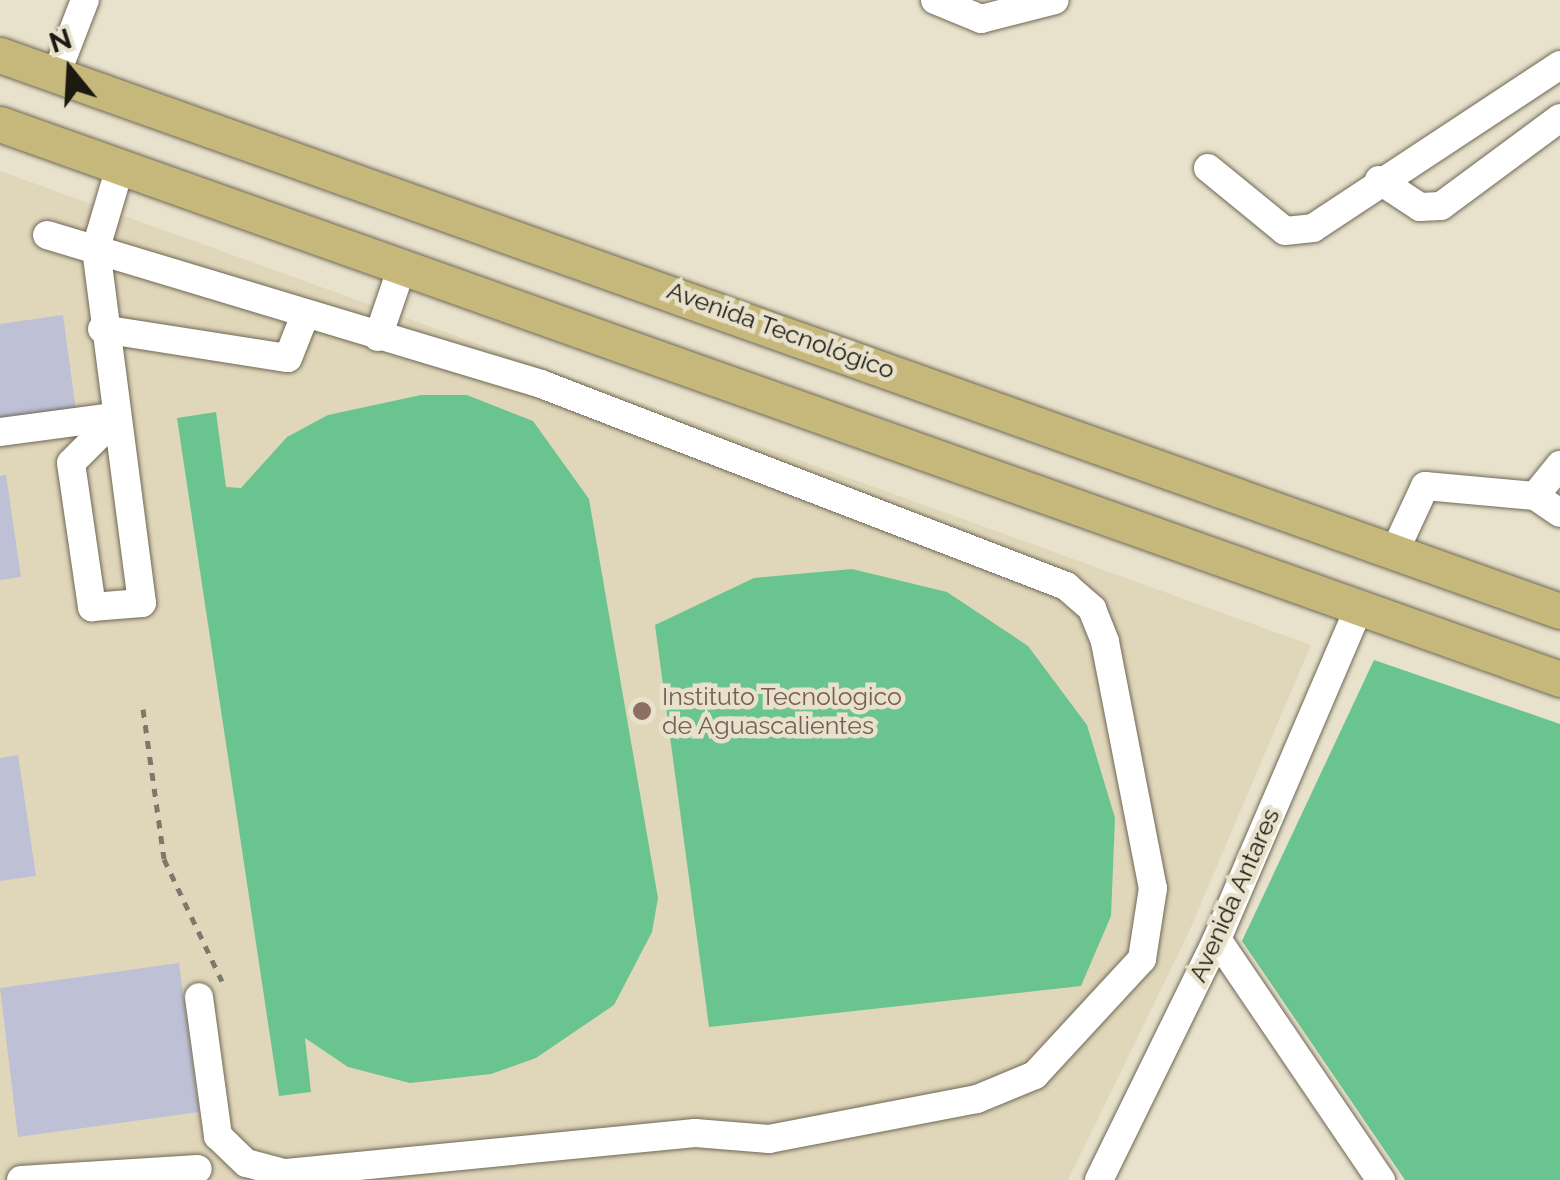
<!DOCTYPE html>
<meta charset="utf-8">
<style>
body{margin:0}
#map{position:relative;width:1560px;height:1180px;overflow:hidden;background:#e8e1cb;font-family:Raleway,sans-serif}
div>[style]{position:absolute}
.built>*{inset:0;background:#e0d6ba}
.green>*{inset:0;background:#6ac48f}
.building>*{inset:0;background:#bec1d6}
.path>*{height:5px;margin-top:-2.5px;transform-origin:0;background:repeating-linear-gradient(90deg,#7d796a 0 8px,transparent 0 16px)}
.roads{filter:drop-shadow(0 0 2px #6e6855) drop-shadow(0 0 2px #6e6855)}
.minor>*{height:28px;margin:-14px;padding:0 14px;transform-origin:14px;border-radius:14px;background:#fff}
.major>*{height:35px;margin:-17.5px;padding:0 17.5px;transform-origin:17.5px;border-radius:17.5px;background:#c6b77b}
.dots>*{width:28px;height:28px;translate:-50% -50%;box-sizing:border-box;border:5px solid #e8e1cb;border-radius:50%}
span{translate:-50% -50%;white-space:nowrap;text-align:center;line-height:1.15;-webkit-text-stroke:9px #e8e1cb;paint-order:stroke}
.street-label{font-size:25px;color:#1c1911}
.education-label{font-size:25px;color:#785e54}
.left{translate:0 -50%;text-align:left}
.north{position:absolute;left:20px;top:20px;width:100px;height:100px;-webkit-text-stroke:8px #e8e1cb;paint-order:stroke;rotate:342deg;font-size:28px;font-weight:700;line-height:40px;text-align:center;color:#1c1911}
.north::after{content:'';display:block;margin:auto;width:35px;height:45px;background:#1c1911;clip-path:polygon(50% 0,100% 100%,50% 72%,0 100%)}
</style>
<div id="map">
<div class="built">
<i style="clip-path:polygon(0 171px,1311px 645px,1188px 934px,1068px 1180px,0 1180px)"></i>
</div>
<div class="green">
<i style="clip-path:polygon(421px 395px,467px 395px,533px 421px,589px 499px,658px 898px,652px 932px,614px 1005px,536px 1058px,491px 1074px,410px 1083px,348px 1067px,305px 1038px,311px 1092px,279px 1096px,177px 418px,216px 412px,226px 487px,241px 488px,287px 437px,328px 415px)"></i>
<i style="clip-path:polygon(852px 569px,947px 592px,1028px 646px,1087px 725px,1115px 818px,1111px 916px,1081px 986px,709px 1027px,655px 625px,754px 578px)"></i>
<i style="clip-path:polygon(1374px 660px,1560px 724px,1560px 1180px,1405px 1180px,1242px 941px)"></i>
</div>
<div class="building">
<i style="clip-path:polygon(63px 315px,76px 411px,0 422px,0 324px)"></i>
<i style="clip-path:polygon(6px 475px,21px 577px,0 580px,0 476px)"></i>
<i style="clip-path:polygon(18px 755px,36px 876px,0 881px,0 758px)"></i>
<i style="clip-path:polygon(179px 963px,199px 1112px,18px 1137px,0 988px)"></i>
</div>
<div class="path">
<i style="left:143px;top:709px;width:151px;rotate:82deg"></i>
<i style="left:164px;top:859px;width:135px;rotate:64.6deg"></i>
</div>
<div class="roads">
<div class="minor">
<i style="left:935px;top:0;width:50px;rotate:22.4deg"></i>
<i style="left:981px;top:19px;width:76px;rotate:-14.4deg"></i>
<i style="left:56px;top:75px;width:80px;rotate:-68.9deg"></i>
<i style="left:1208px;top:168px;width:99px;rotate:39.3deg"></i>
<i style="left:1285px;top:231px;width:28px;rotate:-6deg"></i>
<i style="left:1313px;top:228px;width:296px;rotate:-33.4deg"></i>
<i style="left:1379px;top:180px;width:49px;rotate:33.4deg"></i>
<i style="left:1420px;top:207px;width:21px;rotate:-3deg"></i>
<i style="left:1441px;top:206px;width:148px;rotate:-36.5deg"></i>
<i style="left:47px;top:235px;width:516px;rotate:16.78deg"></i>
<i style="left:541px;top:384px;width:563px;rotate:21.04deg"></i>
<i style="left:1066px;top:586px;width:35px;rotate:41deg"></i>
<i style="left:1092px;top:609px;width:35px;rotate:68deg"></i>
<i style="left:1105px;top:642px;width:251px;rotate:79deg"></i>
<i style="left:1153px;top:888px;width:72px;rotate:98.8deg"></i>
<i style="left:1142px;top:959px;width:158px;rotate:132.7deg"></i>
<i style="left:1035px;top:1075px;width:63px;rotate:157.5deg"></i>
<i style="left:977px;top:1099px;width:212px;rotate:169.1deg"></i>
<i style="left:769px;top:1139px;width:74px;rotate:-175.4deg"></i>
<i style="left:695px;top:1133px;width:413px;rotate:174.4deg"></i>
<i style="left:284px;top:1173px;width:39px;rotate:-165deg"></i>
<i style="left:246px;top:1163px;width:39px;rotate:-136deg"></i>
<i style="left:218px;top:1136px;width:140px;rotate:-97.8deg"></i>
<i style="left:102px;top:329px;width:188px;rotate:8.9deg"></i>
<i style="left:288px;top:358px;width:46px;rotate:-68.4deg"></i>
<i style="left:378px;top:337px;width:74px;rotate:-71.1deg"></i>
<i style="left:113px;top:421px;width:59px;rotate:135deg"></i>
<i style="left:71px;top:463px;width:146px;rotate:81.7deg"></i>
<i style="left:92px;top:607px;width:50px;rotate:-4.6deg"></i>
<i style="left:142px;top:603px;width:358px;rotate:-97.4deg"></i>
<i style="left:96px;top:248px;width:84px;rotate:-73.5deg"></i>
<i style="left:0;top:432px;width:114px;rotate:-7.6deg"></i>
<i style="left:1560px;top:465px;width:40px;rotate:129deg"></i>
<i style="left:1535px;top:496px;width:30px;rotate:34deg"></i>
<i style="left:1393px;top:555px;width:76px;rotate:-65.1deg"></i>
<i style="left:1425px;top:486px;width:110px;rotate:5.2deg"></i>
<i style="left:1217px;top:939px;width:292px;rotate:55.8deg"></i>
<i style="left:21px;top:1180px;width:177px;rotate:-3.6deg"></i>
<i style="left:1099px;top:1180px;width:268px;rotate:-63.9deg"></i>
<i style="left:1217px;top:939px;width:362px;rotate:-66.8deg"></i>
</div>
<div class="major">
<i style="left:0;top:55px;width:1656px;rotate:19.62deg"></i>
<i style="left:0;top:124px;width:1656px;rotate:19.58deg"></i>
</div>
</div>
<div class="dots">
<i style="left:642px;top:711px;background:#8d6e63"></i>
</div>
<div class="street-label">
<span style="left:781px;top:330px;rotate:20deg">Avenida Tecnológico</span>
<span style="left:1234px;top:895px;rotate:-66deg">Avenida Antares</span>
</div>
<div class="education-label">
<span class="left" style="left:662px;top:711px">Instituto Tecnologico<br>de Aguascalientes</span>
</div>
<div class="north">N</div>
</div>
